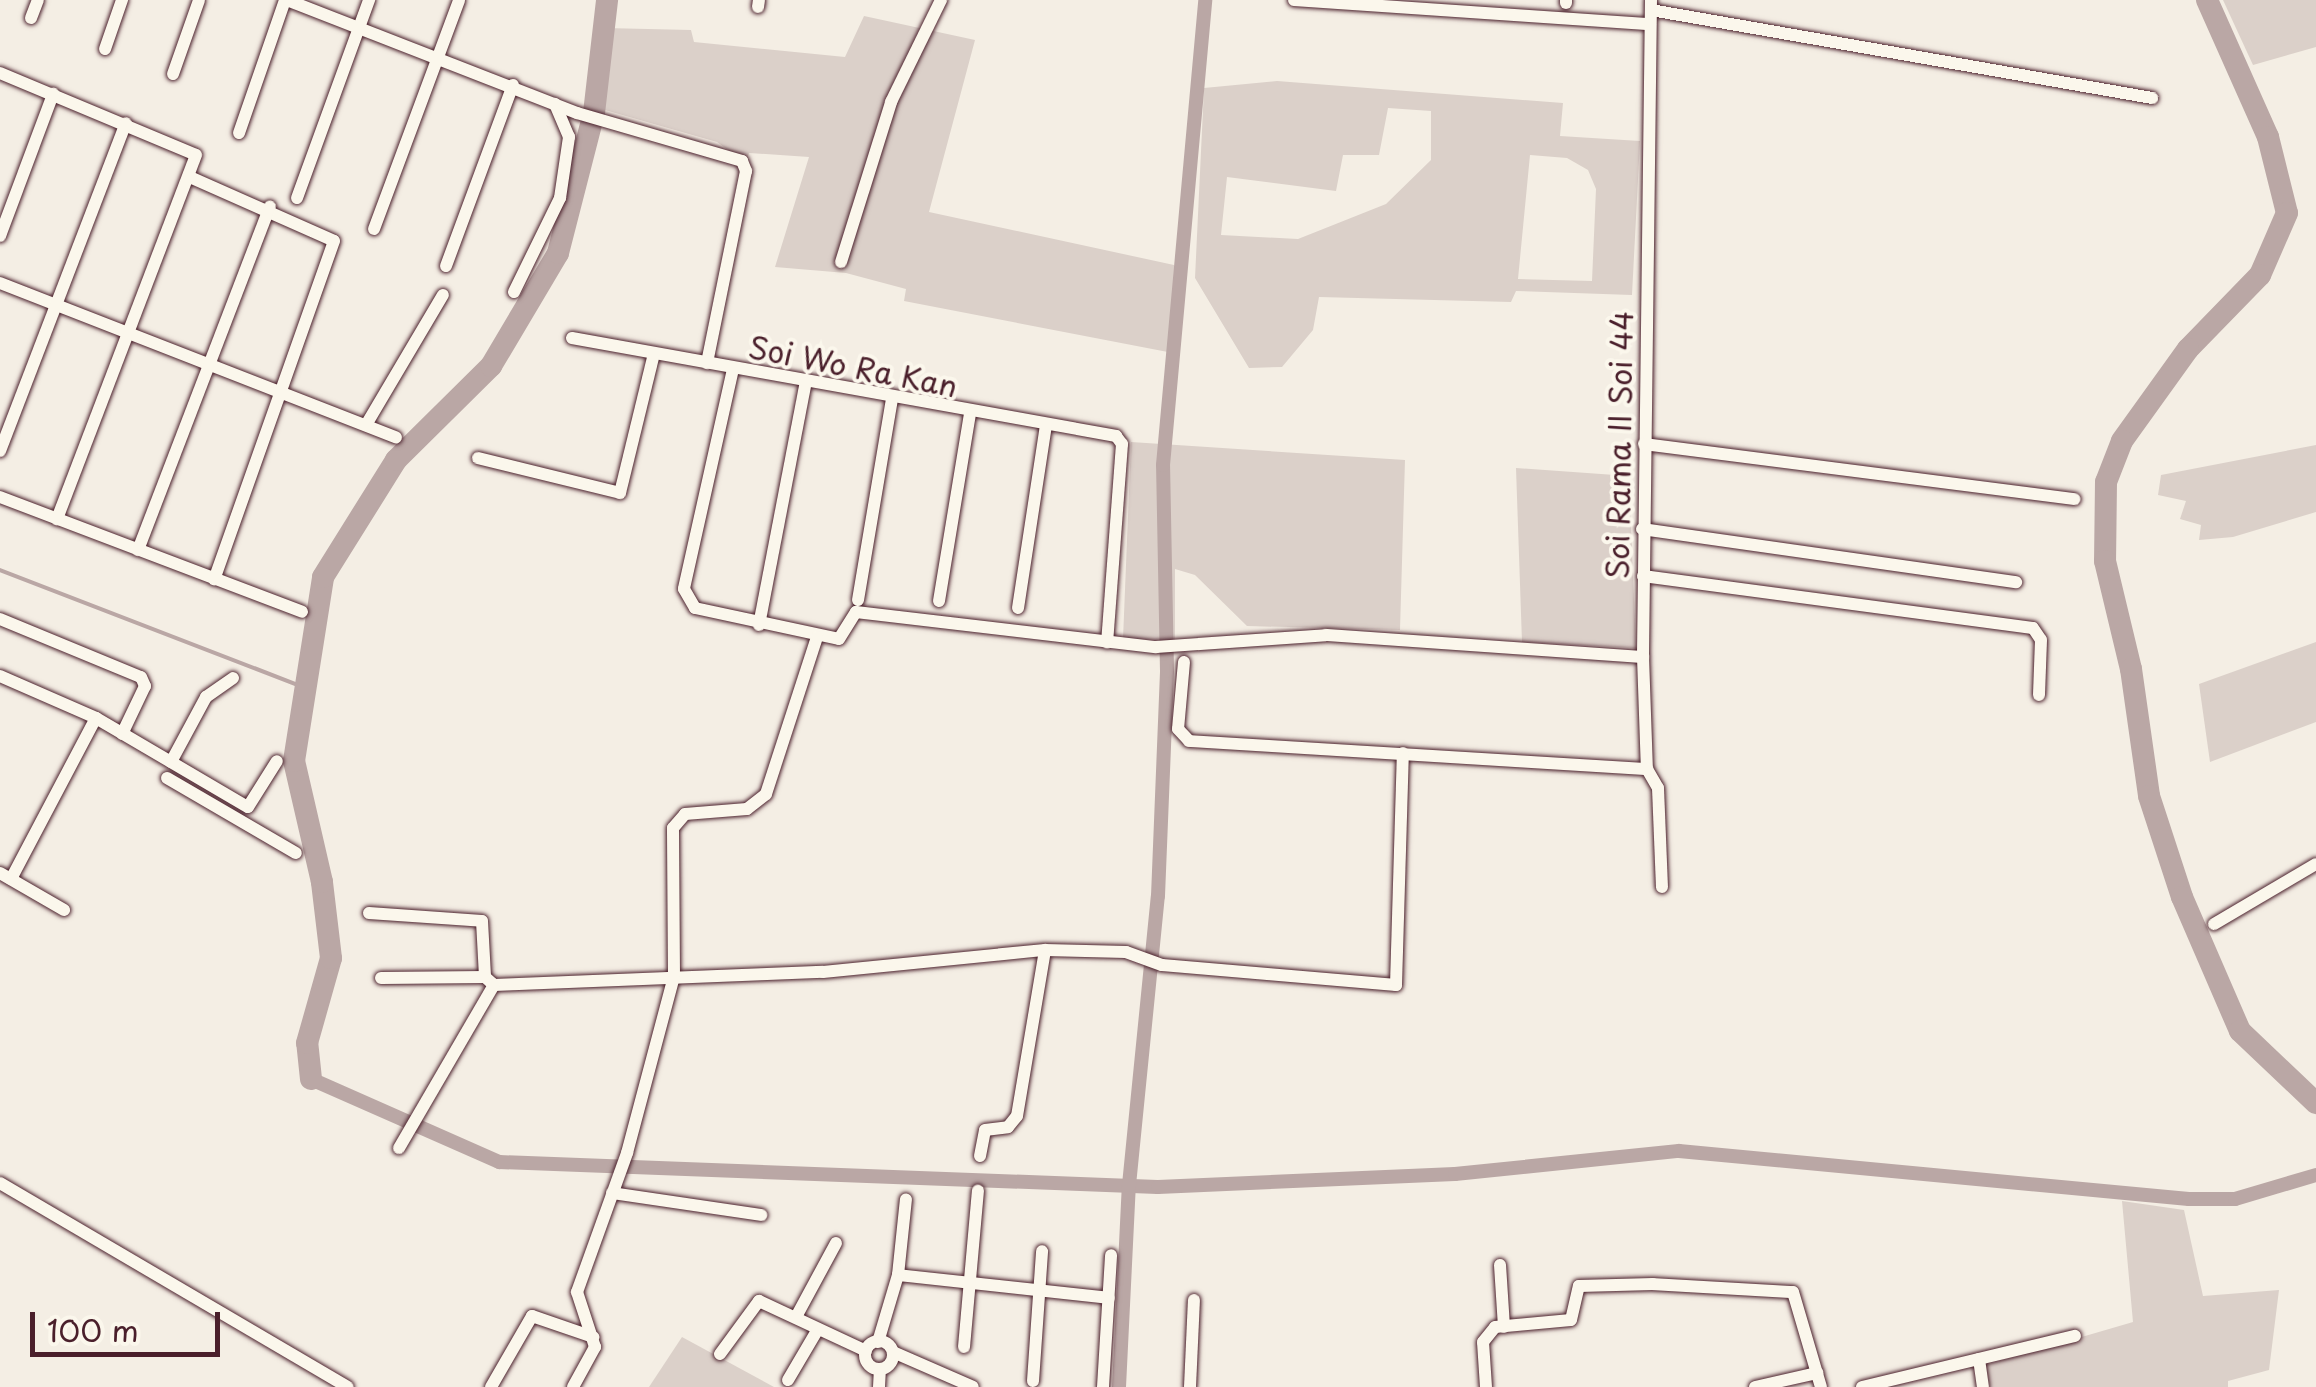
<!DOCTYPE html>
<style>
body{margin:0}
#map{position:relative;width:2316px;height:1387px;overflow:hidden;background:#f4eee4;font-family:"Playpen Sans",sans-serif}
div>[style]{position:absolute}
.green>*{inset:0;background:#dbd0c9}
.stream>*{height:4px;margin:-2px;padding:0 2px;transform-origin:2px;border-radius:2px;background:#baa7a5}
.canal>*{height:14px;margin:-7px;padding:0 7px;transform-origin:7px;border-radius:7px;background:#baa7a5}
.river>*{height:22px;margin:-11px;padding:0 11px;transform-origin:11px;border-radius:11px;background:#baa7a5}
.roads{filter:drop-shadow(0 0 2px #4a1f2b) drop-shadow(0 0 2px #4a1f2b)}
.minor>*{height:12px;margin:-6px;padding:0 6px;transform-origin:6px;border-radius:6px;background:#fbf7ec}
.minor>.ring{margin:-6px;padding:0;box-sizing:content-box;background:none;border:12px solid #fbf7ec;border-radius:50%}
span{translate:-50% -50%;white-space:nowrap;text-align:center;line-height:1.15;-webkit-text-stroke:8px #fbf7ec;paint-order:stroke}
.street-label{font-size:30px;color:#4a1f2b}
.scale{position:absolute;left:30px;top:1312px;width:190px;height:45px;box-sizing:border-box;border:5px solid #4a1f2b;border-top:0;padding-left:12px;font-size:30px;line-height:35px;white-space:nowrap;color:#4a1f2b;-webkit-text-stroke:8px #fbf7ec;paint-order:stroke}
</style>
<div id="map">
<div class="green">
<i style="clip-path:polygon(2223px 0,2316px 0,2316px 47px,2253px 65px)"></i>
<i style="clip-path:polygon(864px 16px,975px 40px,929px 212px,1174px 265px,1173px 353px,904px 301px,906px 289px,846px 273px,775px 267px,809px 157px,749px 153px,746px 163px,717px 142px,605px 110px,605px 28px,691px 30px,694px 42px,845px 57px)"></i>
<i style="clip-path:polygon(evenodd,1277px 81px,1563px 103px,1560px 136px,1640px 141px,1632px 295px,1516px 291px,1511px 302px,1319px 297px,1313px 330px,1282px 367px,1249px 368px,1195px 278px,1204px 88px,1277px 81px,1388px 108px,1431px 111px,1431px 160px,1386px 204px,1298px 239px,1221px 235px,1227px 177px,1336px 191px,1343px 155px,1379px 155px,1388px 108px,1277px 81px,1530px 155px,1567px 158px,1588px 170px,1596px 189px,1592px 281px,1518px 279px,1530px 155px)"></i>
<i style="clip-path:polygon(1131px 442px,1405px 460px,1400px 630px,1247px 626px,1195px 575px,1175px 569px,1175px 640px,1123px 639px)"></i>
<i style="clip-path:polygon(2316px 445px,2316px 512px,2233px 537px,2199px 540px,2201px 525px,2180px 519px,2186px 501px,2158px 495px,2161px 475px)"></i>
<i style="clip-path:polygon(1516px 468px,1629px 476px,1636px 648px,1522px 642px)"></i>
<i style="clip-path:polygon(2316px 642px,2316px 722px,2210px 762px,2199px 684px)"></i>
<i style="clip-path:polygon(2122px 1201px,2184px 1210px,2203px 1296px,2279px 1290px,2269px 1370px,2228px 1381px,2228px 1387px,1990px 1387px,1986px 1365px,2133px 1322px)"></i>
<i style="clip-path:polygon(682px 1337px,774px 1387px,649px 1387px)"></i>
</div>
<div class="stream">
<i style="left:0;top:570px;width:323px;rotate:21.1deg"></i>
</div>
<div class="canal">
<i style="left:311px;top:1079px;width:206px;rotate:23.8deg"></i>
<i style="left:499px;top:1162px;width:659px;rotate:2.17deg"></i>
<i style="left:1158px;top:1187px;width:297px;rotate:-2.5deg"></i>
<i style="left:1455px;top:1174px;width:225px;rotate:-5.9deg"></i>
<i style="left:1679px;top:1151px;width:512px;rotate:5.38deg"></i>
<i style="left:2189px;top:1199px;width:46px"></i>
<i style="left:2235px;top:1199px;width:84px;rotate:-16.5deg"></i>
<i style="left:1119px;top:1387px;width:202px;rotate:-87.2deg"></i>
<i style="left:1129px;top:1185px;width:290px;rotate:-84.3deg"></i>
<i style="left:1158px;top:896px;width:225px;rotate:-87.7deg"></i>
<i style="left:1167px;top:671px;width:206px;rotate:-91.1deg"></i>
<i style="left:1163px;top:465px;width:467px;rotate:-84.8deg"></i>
</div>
<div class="river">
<i style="left:2207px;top:0;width:150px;rotate:66deg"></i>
<i style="left:2268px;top:137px;width:78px;rotate:76deg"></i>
<i style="left:2287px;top:213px;width:68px;rotate:113.5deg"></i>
<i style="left:2260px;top:275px;width:103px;rotate:134.2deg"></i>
<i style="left:2188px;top:349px;width:113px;rotate:125.7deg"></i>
<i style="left:2122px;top:441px;width:44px;rotate:111.3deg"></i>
<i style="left:2106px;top:482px;width:79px;rotate:90.7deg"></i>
<i style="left:2105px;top:561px;width:111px;rotate:76.5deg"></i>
<i style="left:2131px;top:669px;width:128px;rotate:81.9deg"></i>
<i style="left:2149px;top:796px;width:106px;rotate:71.9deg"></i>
<i style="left:2182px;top:897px;width:146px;rotate:66.6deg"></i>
<i style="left:2240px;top:1031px;width:105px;rotate:43.5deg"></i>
<i style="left:311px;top:1079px;width:36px;rotate:-96deg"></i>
<i style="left:307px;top:1043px;width:88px;rotate:-74.2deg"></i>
<i style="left:331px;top:958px;width:77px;rotate:-96.8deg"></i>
<i style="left:322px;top:882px;width:124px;rotate:-103deg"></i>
<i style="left:294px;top:761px;width:186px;rotate:-81deg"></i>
<i style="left:323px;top:577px;width:138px;rotate:-58deg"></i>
<i style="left:396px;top:460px;width:134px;rotate:-44.7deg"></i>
<i style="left:491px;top:366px;width:131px;rotate:-59.3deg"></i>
<i style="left:558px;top:253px;width:145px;rotate:-75.6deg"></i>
<i style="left:594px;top:113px;width:114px;rotate:-83.4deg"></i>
</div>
<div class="roads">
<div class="minor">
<i style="left:287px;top:0;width:311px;rotate:21.3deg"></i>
<i style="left:577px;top:113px;width:172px;rotate:16.2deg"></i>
<i style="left:742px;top:161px;width:11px;rotate:68deg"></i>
<i style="left:746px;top:171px;width:196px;rotate:101.5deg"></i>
<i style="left:1294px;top:0;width:357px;rotate:3.9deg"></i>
<i style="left:1651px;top:0;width:657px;rotate:90.7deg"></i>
<i style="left:1643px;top:657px;width:112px;rotate:88deg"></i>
<i style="left:1647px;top:769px;width:22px;rotate:60deg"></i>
<i style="left:1658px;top:788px;width:99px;rotate:87.7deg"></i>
<i style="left:1566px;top:3px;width:3px;rotate:-90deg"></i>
<i style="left:758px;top:7px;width:7px;rotate:-82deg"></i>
<i style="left:1651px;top:10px;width:509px;rotate:9.96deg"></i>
<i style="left:31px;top:18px;width:19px;rotate:-69deg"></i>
<i style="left:105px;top:49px;width:52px;rotate:-70.9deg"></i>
<i style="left:0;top:73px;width:212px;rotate:22.7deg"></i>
<i style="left:196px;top:155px;width:390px;rotate:110.9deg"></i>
<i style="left:173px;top:74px;width:78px;rotate:-70.6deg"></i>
<i style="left:239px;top:133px;width:141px;rotate:-70.9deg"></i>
<i style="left:192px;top:178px;width:155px;rotate:23.9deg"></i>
<i style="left:334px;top:241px;width:359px;rotate:109.5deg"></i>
<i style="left:297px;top:198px;width:211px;rotate:-70deg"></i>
<i style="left:374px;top:229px;width:244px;rotate:-69.6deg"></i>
<i style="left:0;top:236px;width:152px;rotate:-69.5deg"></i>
<i style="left:841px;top:262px;width:168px;rotate:-72.6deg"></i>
<i style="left:891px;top:102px;width:114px;rotate:-63.9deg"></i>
<i style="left:446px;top:266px;width:193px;rotate:-69.7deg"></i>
<i style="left:0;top:283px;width:425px;rotate:21.3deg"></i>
<i style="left:514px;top:292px;width:105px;rotate:-63.9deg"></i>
<i style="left:560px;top:198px;width:62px;rotate:-81.6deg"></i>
<i style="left:569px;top:137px;width:36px;rotate:-113deg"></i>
<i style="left:572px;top:338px;width:553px;rotate:10.21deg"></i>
<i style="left:1116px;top:436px;width:10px;rotate:53deg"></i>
<i style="left:1122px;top:444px;width:199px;rotate:94.3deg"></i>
<i style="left:733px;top:369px;width:225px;rotate:102.6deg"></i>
<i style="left:684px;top:589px;width:22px;rotate:60deg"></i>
<i style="left:695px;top:608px;width:147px;rotate:12.1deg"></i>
<i style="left:839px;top:639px;width:32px;rotate:-58deg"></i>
<i style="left:856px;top:612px;width:302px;rotate:6.7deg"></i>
<i style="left:1156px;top:647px;width:170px;rotate:-4deg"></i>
<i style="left:1326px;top:635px;width:318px;rotate:4deg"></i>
<i style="left:366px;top:425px;width:151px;rotate:-59.4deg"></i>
<i style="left:1644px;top:444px;width:434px;rotate:7.3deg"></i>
<i style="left:0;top:451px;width:351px;rotate:-69deg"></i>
<i style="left:478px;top:458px;width:146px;rotate:13.8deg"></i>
<i style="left:620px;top:493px;width:143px;rotate:-76.3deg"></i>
<i style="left:0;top:497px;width:323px;rotate:20.8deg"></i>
<i style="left:1642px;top:529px;width:378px;rotate:8.1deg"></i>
<i style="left:138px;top:550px;width:368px;rotate:-69deg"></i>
<i style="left:1643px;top:576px;width:393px;rotate:7.6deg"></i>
<i style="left:2033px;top:628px;width:14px;rotate:56deg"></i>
<i style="left:2041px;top:640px;width:55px;rotate:92.1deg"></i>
<i style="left:858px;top:600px;width:205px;rotate:-80.4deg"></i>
<i style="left:939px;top:601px;width:191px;rotate:-80.6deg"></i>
<i style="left:1018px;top:608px;width:185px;rotate:-81.3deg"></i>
<i style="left:0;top:619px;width:152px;rotate:22.4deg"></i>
<i style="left:141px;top:677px;width:10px;rotate:66deg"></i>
<i style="left:145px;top:686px;width:53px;rotate:115.6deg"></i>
<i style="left:759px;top:625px;width:248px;rotate:-79.1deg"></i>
<i style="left:1184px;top:662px;width:67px;rotate:95.1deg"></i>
<i style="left:1178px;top:729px;width:16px;rotate:47deg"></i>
<i style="left:1189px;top:741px;width:459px;rotate:3.5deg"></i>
<i style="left:0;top:676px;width:105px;rotate:23.6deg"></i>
<i style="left:96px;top:718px;width:176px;rotate:30.4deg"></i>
<i style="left:248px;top:807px;width:54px;rotate:-57.8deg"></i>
<i style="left:171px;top:762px;width:74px;rotate:-61.7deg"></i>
<i style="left:206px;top:697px;width:33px;rotate:-35deg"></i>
<i style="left:167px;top:778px;width:149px;rotate:30.2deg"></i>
<i style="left:0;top:873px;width:74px;rotate:30deg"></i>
<i style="left:11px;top:879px;width:182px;rotate:-62.2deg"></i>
<i style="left:369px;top:913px;width:113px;rotate:4deg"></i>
<i style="left:482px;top:921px;width:56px;rotate:86.9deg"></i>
<i style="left:2214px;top:924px;width:118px;rotate:-30.5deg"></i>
<i style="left:381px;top:978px;width:104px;rotate:-0.6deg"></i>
<i style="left:485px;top:977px;width:12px;rotate:42deg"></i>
<i style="left:494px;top:985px;width:329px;rotate:-2.3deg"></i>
<i style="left:823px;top:972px;width:223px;rotate:-5.7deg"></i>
<i style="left:1045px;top:950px;width:81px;rotate:1.4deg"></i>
<i style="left:1126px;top:952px;width:38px;rotate:20deg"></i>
<i style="left:1162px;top:965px;width:235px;rotate:4.9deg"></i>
<i style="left:1396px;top:985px;width:232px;rotate:-88.3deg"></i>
<i style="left:399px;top:1148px;width:189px;rotate:-59.8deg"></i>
<i style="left:980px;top:1156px;width:26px;rotate:-79deg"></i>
<i style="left:985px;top:1130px;width:23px;rotate:-7deg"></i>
<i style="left:1008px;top:1127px;width:14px;rotate:-51deg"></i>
<i style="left:1017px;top:1116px;width:168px;rotate:-80.4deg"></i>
<i style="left:0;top:1183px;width:403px;rotate:30.4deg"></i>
<i style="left:612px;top:1193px;width:151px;rotate:8.4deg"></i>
<i style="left:1500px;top:1265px;width:62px;rotate:86.3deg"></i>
<i style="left:898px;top:1275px;width:212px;rotate:6.2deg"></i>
<i style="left:796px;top:1317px;width:84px;rotate:-61.6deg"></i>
<i class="ring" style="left:865px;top:1341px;width:16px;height:16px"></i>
<i style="left:878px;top:1342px;width:70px;rotate:-73.4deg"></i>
<i style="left:898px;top:1275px;width:76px;rotate:-84deg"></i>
<i style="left:964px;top:1347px;width:157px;rotate:-84.9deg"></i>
<i style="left:893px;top:1352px;width:87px;rotate:23.6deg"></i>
<i style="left:720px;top:1354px;width:66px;rotate:-53.7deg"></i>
<i style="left:759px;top:1301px;width:118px;rotate:25deg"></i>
<i style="left:1979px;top:1359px;width:28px;rotate:82deg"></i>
<i style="left:788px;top:1380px;width:59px;rotate:-59.5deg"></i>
<i style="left:1033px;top:1381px;width:130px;rotate:-86deg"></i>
<i style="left:491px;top:1387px;width:82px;rotate:-60deg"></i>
<i style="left:532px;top:1316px;width:65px;rotate:19deg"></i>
<i style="left:573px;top:1387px;width:46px;rotate:-61.2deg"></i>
<i style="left:595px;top:1347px;width:58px;rotate:-108.1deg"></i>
<i style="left:577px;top:1292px;width:148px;rotate:-70.2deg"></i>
<i style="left:627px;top:1153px;width:183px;rotate:-75.1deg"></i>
<i style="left:674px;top:976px;width:148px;rotate:-90.4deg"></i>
<i style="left:673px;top:828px;width:18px;rotate:-49deg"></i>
<i style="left:685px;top:814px;width:62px;rotate:-4.6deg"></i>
<i style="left:747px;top:809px;width:24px;rotate:-38deg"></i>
<i style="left:766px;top:794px;width:165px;rotate:-72deg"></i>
<i style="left:879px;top:1387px;width:18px;rotate:-87deg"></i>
<i style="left:1103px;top:1387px;width:132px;rotate:-86.5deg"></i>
<i style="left:1190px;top:1387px;width:87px;rotate:-87.4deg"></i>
<i style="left:1486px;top:1387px;width:45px;rotate:-93.8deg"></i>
<i style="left:1483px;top:1342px;width:19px;rotate:-51deg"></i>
<i style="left:1495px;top:1327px;width:76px;rotate:-5.3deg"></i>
<i style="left:1571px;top:1320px;width:35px;rotate:-77deg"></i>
<i style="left:1579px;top:1286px;width:74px;rotate:-1.5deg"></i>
<i style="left:1653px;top:1284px;width:140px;rotate:3.3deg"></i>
<i style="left:1793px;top:1292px;width:99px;rotate:73.6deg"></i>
<i style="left:1755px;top:1387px;width:64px;rotate:-12.7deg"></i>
<i style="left:1862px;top:1387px;width:219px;rotate:-13.5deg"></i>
</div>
</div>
<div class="street-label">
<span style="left:853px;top:366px;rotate:11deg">Soi Wo Ra Kan</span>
<span style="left:1619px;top:445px;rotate:-89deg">Soi Rama II Soi 44</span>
</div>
<div class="scale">100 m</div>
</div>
